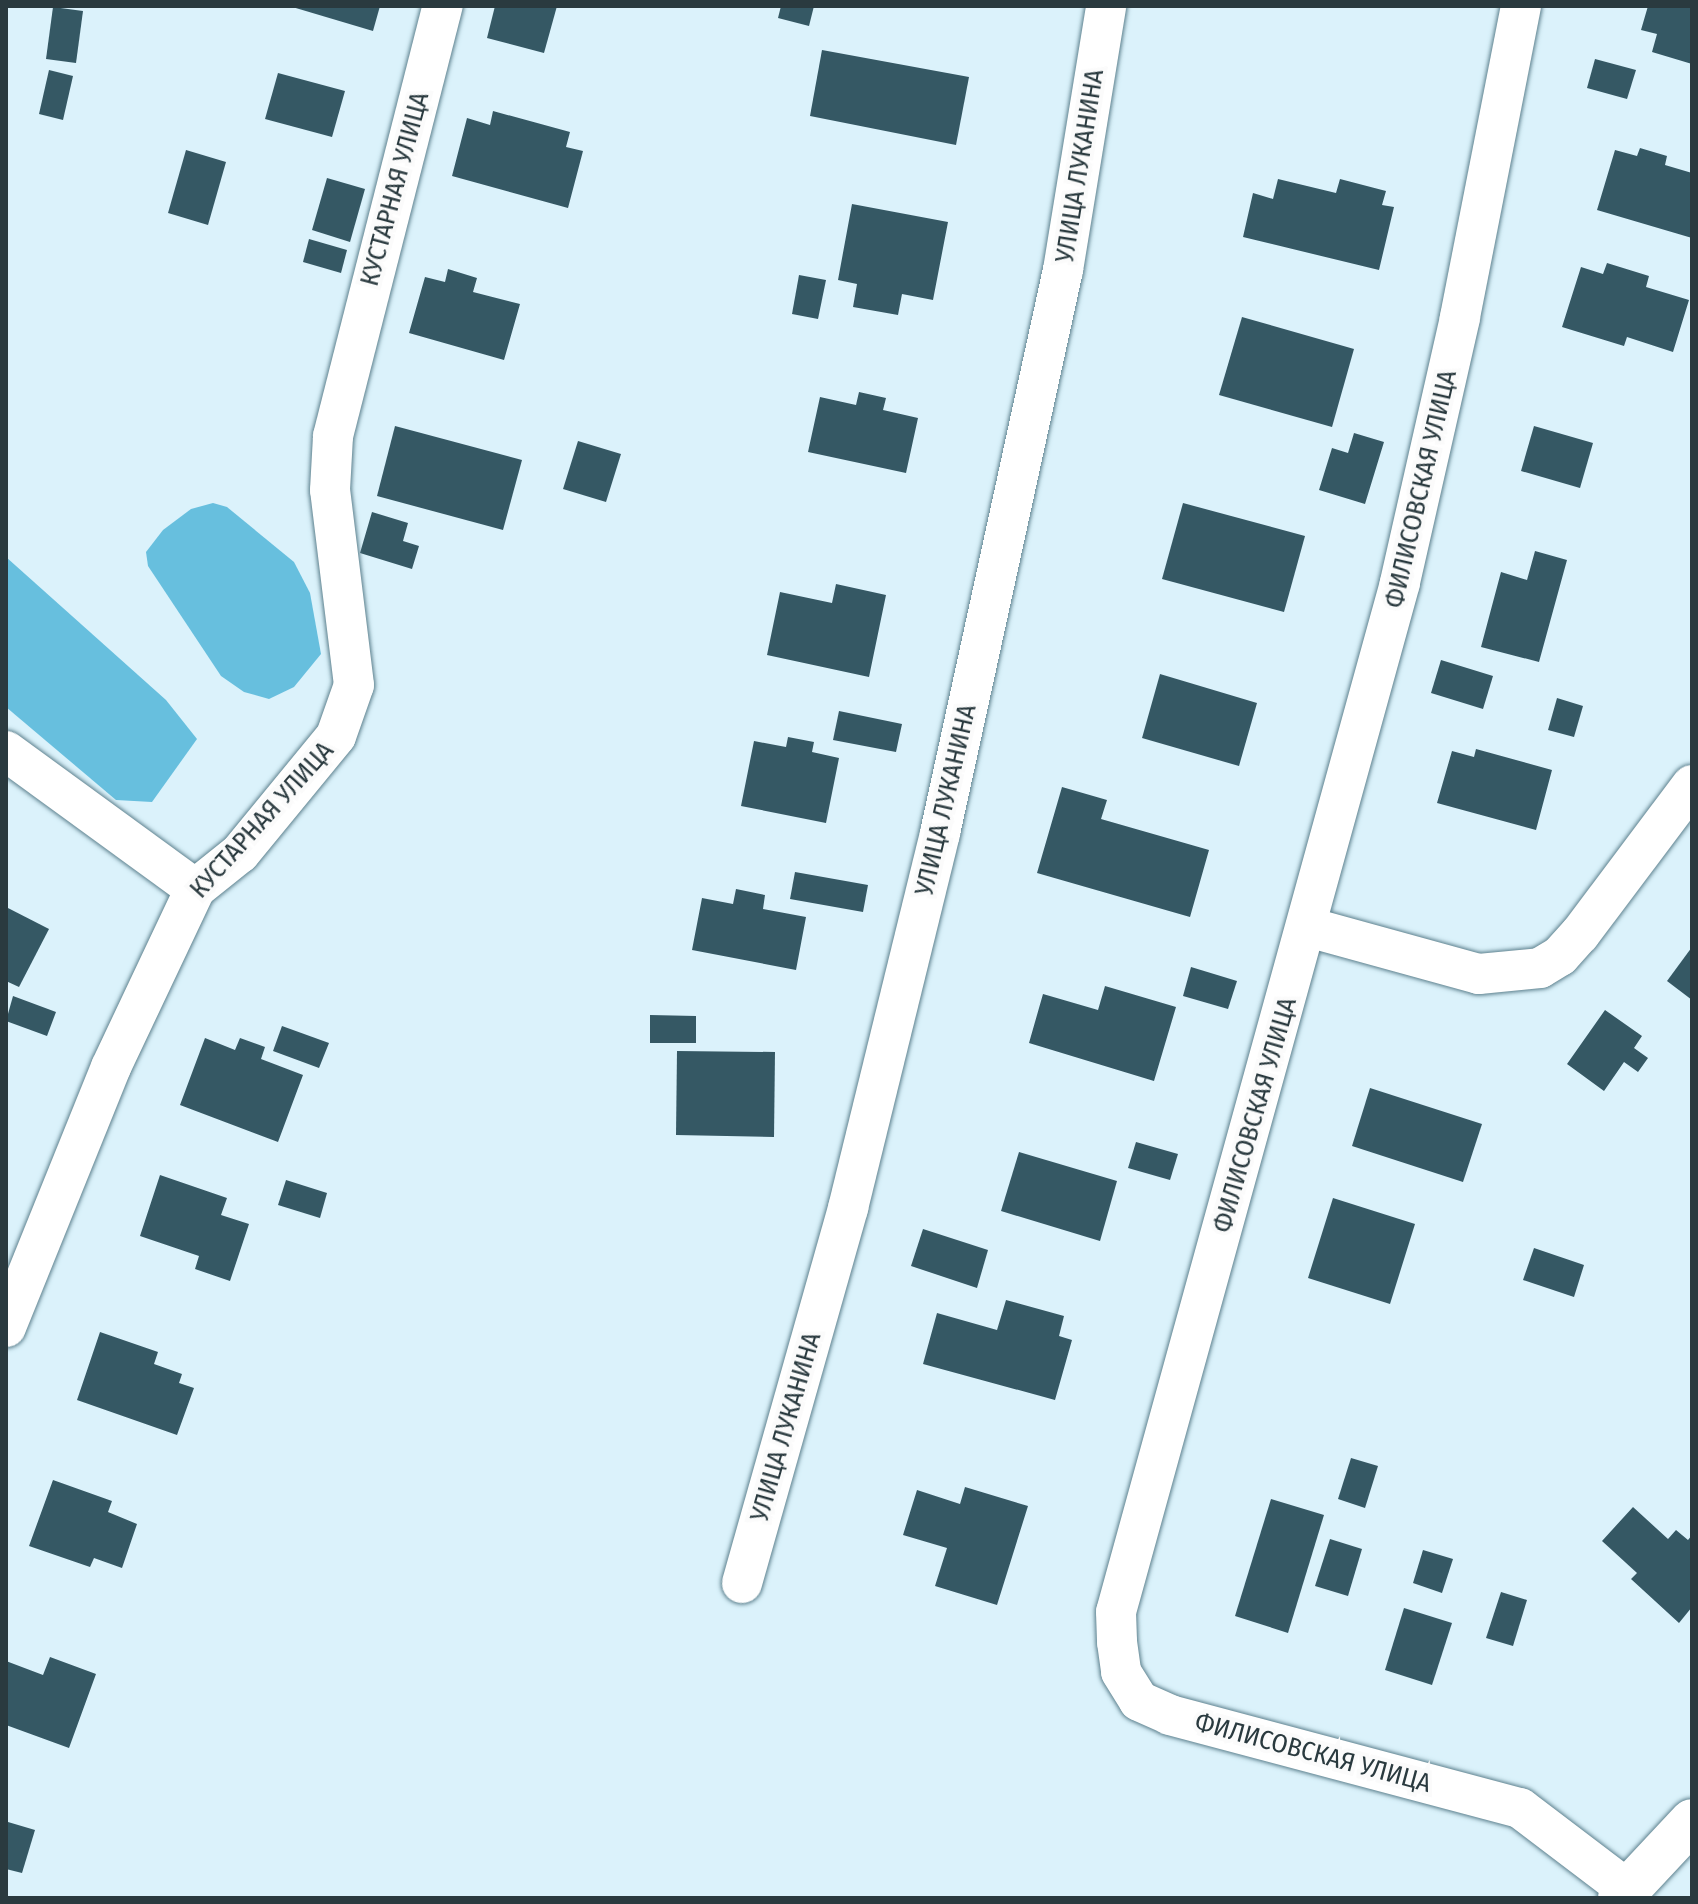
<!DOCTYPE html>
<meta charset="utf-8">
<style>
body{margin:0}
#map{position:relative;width:1698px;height:1904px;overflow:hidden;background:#dbf2fb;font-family:"Fira Sans Condensed",sans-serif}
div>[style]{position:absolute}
.water>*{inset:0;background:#67bfde}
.building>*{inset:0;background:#355864}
.roads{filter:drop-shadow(0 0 2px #5d818e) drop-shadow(0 0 2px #5d818e)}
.minor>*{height:40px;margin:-20px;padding:0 20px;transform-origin:20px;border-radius:20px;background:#fff}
.tertiary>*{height:44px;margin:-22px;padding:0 22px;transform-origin:22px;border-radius:22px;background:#fff}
span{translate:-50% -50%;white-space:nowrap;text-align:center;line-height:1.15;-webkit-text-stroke:8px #fbfbfb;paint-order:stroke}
.street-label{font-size:26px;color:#2a3a3f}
.frame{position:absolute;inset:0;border:8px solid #2a3a3f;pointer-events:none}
</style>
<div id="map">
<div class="water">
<i style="clip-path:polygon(213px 503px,227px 507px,294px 562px,310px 593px,321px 654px,294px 687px,269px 699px,244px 692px,221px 676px,148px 566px,146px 552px,163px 530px,191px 509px)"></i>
<i style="clip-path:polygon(6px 557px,166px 700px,197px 739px,152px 802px,116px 800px,6px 707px)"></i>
</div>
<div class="building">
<i style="clip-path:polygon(289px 6px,380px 6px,373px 31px)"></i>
<i style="clip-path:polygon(495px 6px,557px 6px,544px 53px,487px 38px)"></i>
<i style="clip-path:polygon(781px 6px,814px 6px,809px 26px,778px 18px)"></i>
<i style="clip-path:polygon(1648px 6px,1692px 6px,1692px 64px,1652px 52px,1657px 34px,1641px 30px)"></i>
<i style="clip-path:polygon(53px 7px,83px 11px,76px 63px,46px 59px)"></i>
<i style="clip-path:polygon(822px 50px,969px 77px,956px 145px,810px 116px)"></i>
<i style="clip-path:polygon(1595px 59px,1636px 70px,1627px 99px,1587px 88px)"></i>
<i style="clip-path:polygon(49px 70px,73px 76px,63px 120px,39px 114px)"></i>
<i style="clip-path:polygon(278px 73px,345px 91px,332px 137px,265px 119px)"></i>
<i style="clip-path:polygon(493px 111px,570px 132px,566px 147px,583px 151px,568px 208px,452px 176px,467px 118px,490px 125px)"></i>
<i style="clip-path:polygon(1640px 148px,1667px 156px,1665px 165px,1692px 173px,1692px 238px,1597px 210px,1615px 150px,1637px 156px)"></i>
<i style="clip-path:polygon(186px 150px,226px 162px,208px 225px,168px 213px)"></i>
<i style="clip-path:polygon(327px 178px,365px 189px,350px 242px,312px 230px)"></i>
<i style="clip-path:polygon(1278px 179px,1336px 193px,1340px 179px,1386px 191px,1382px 205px,1394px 207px,1379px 270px,1243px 237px,1253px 193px,1273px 199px)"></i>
<i style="clip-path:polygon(852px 204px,948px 222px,933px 300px,902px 294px,898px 315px,853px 307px,857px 284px,838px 280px)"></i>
<i style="clip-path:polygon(309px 239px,347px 250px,341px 273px,303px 262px)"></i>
<i style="clip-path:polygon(1607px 263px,1649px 276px,1646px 287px,1689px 300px,1673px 352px,1627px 337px,1624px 346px,1562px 327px,1581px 267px,1603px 274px)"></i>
<i style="clip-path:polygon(448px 269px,477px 278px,473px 292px,520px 304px,504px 360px,409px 333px,425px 277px,445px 282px)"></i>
<i style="clip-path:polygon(799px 275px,826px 280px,818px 319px,792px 314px)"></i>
<i style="clip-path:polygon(1242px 317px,1354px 349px,1332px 427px,1219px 395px)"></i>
<i style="clip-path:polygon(859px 392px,886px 398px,883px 410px,918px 418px,906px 473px,808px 452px,820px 397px,856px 405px)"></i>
<i style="clip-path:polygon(395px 426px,522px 460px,503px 530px,377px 496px)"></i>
<i style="clip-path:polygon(1534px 426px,1593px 443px,1580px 488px,1521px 471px)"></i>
<i style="clip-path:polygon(1354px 433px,1384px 442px,1365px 504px,1319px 490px,1332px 448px,1348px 453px)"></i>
<i style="clip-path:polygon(578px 441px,621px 454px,606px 502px,563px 489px)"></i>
<i style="clip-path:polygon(1183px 503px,1305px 536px,1284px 612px,1162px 579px)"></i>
<i style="clip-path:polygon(372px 512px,408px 523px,403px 541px,419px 546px,412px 569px,360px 553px)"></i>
<i style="clip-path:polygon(1535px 551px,1567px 560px,1539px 662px,1481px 647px,1501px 572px,1527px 580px)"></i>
<i style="clip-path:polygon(836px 584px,886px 595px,869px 677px,767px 655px,780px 592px,832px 603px)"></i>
<i style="clip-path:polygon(1441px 660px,1493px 676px,1483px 709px,1431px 693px)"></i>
<i style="clip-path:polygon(1160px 674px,1257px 703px,1239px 766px,1142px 738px)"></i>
<i style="clip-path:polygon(1557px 698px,1583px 706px,1574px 737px,1548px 730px)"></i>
<i style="clip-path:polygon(839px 711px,902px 724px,896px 752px,833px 740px)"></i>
<i style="clip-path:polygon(788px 737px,814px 742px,812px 752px,839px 758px,826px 823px,741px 806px,754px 741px,786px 747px)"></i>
<i style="clip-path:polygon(1476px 749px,1552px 770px,1536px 830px,1437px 803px,1452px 751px,1474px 757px)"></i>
<i style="clip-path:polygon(1062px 787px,1107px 800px,1101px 819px,1209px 850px,1190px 917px,1037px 873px)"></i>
<i style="clip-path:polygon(795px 872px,868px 885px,863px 912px,790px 899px)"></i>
<i style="clip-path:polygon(736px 889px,765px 895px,763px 909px,806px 917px,796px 970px,692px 950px,702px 898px,733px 904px)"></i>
<i style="clip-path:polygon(6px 907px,49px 929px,19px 987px,6px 981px)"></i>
<i style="clip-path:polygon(1692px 947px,1692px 1000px,1667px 981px)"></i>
<i style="clip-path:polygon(1191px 967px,1237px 981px,1228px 1009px,1183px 996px)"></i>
<i style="clip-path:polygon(1105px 986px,1176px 1007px,1154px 1081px,1029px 1043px,1043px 994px,1098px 1010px)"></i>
<i style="clip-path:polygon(13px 996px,56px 1012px,47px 1036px,6px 1021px)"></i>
<i style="clip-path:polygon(1605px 1010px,1642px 1036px,1634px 1048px,1648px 1058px,1638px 1072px,1624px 1062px,1604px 1091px,1567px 1064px)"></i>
<i style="clip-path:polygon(650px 1015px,696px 1016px,696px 1043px,650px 1043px)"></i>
<i style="clip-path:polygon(282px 1026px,329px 1043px,319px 1068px,273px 1051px)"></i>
<i style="clip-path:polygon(205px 1038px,235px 1050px,240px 1038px,265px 1047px,261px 1059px,303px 1075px,278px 1142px,180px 1105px)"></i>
<i style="clip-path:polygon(677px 1051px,775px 1052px,774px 1137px,676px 1135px)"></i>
<i style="clip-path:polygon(1370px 1088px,1482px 1124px,1463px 1182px,1352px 1146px)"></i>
<i style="clip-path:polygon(1136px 1142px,1178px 1154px,1170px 1180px,1128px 1168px)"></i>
<i style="clip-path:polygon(1019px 1152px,1117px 1181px,1100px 1241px,1001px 1211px)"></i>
<i style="clip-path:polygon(160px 1175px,227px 1198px,221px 1215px,249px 1224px,230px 1281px,195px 1269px,199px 1256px,140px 1236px)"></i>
<i style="clip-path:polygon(286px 1180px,327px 1193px,320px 1218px,278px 1205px)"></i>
<i style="clip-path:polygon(1333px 1198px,1415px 1224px,1390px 1304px,1308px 1278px)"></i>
<i style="clip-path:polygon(923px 1229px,988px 1250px,977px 1288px,911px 1266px)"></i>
<i style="clip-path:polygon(1534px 1248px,1584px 1265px,1574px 1297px,1523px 1280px)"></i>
<i style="clip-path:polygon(1006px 1300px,1064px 1316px,1059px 1336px,1072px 1340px,1055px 1400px,923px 1364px,937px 1313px,997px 1330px)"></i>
<i style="clip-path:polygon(100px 1332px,158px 1352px,154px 1364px,182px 1374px,179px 1383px,194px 1388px,177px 1435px,77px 1400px)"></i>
<i style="clip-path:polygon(1351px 1458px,1378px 1466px,1365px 1508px,1338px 1499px)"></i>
<i style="clip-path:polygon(53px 1480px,112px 1501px,108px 1512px,137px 1524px,122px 1568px,94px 1558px,90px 1567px,29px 1546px)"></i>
<i style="clip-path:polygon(965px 1487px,1028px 1506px,997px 1605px,935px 1586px,947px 1548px,903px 1535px,917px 1490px,960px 1504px)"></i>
<i style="clip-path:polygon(1271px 1499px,1324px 1515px,1288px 1633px,1235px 1616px)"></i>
<i style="clip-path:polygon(1633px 1507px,1668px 1539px,1676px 1530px,1688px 1540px,1692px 1535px,1692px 1607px,1679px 1623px,1631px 1579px,1637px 1573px,1602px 1541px)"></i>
<i style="clip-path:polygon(1330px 1539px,1362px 1549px,1348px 1596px,1315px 1586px)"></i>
<i style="clip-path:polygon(1423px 1550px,1453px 1559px,1442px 1593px,1413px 1583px)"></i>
<i style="clip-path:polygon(1501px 1592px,1527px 1600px,1513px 1646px,1486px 1638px)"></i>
<i style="clip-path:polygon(1404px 1608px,1452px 1623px,1432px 1685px,1385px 1670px)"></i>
<i style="clip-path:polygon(50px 1657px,96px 1674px,69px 1748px,6px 1725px,6px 1661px,43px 1675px)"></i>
<i style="clip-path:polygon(8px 1822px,35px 1830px,22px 1873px,6px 1869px)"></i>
</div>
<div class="roads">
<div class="minor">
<i style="left:1521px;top:6px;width:318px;rotate:101.1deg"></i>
<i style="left:1460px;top:318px;width:272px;rotate:102.8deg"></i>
<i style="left:1400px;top:583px;width:1067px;rotate:105.43deg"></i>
<i style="left:1116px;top:1612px;width:30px;rotate:88deg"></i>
<i style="left:1117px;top:1642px;width:30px;rotate:82deg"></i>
<i style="left:1121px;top:1672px;width:34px;rotate:58deg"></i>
<i style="left:1139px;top:1701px;width:34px;rotate:24deg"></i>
<i style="left:1170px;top:1715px;width:362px;rotate:14.9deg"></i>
<i style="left:1520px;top:1808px;width:136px;rotate:37.2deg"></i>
<i style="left:6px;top:751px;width:234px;rotate:36.1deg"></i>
<i style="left:1308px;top:927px;width:177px;rotate:15.4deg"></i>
<i style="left:1479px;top:974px;width:61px;rotate:-5.6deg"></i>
<i style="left:1540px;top:968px;width:23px;rotate:-31deg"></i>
<i style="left:1560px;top:956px;width:30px;rotate:-48deg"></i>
<i style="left:1580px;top:934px;width:186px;rotate:-53.1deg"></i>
<i style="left:6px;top:1327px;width:280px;rotate:-68deg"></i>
<i style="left:111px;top:1067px;width:197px;rotate:-64.7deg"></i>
<i style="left:195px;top:889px;width:58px;rotate:-38.7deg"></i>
<i style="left:240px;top:853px;width:151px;rotate:-50.6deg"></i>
<i style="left:336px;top:736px;width:54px;rotate:-70.6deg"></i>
<i style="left:354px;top:685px;width:196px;rotate:-97deg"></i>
<i style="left:330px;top:490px;width:54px;rotate:-86.8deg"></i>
<i style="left:333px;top:436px;width:444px;rotate:-75.7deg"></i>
<i style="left:742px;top:1583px;width:390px;rotate:-74.2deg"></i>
<i style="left:848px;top:1208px;width:386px;rotate:-76.2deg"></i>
<i style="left:940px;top:833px;width:576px;rotate:-77.68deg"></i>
<i style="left:1063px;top:270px;width:267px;rotate:-80.7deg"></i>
</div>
<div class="tertiary">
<i style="left:1620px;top:1898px;width:105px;rotate:-46.9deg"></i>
</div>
</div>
<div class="street-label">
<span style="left:1080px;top:166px;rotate:-81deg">УЛИЦА ЛУКАНИНА</span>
<span style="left:395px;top:189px;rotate:-75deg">КУСТАРНАЯ УЛИЦА</span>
<span style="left:1421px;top:489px;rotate:-77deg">ФИЛИСОВСКАЯ УЛИЦА</span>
<span style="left:946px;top:800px;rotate:-77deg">УЛИЦА ЛУКАНИНА</span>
<span style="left:262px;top:820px;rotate:-48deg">КУСТАРНАЯ УЛИЦА</span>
<span style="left:1255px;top:1115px;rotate:-74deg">ФИЛИСОВСКАЯ УЛИЦА</span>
<span style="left:786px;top:1427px;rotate:-74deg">УЛИЦА ЛУКАНИНА</span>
<span style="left:1313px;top:1753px;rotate:15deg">ФИЛИСОВСКАЯ УЛИЦА</span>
</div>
<div class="frame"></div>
</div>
